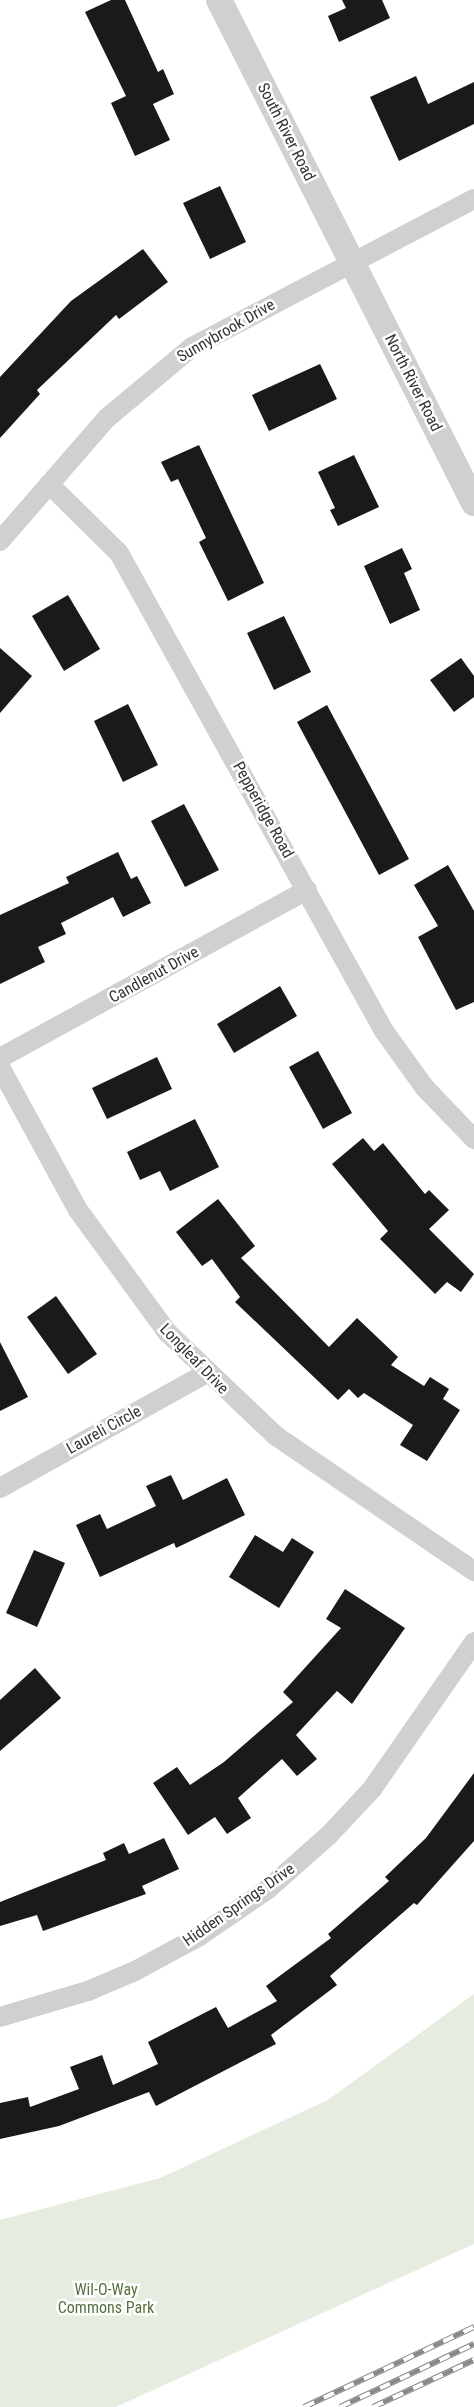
<!DOCTYPE html>
<style>
body{margin:0}
#map{position:relative;width:474px;height:2407px;overflow:hidden;background:#fff;font-family:"Roboto Condensed",sans-serif}
div>[style]{position:absolute}
.green>*{inset:0;background:#e6ecdf}
.building>*{inset:0;background:#1a1a1a}
.minor>*{height:20px;margin:-10px;padding:0 10px;transform-origin:10px;border-radius:10px;background:#d0d0d0}
.tertiary>*{height:26px;margin:-13px;padding:0 13px;transform-origin:13px;border-radius:13px;background:#d0d0d0}
.rail>*{height:5.5px;margin-top:-2.75px;transform-origin:0;background:repeating-linear-gradient(90deg,#fff 0 11px,#888 0 22px);box-sizing:border-box;border-block:1px solid #888}
span{translate:-50% -50%;white-space:nowrap;text-align:center;line-height:1.15;-webkit-text-stroke:5px #fff;paint-order:stroke}
.street-label{font-size:16px;color:#333}
.park-label{font-size:16px;color:#56703f}
</style>
<div id="map">
<div class="green">
<i style="clip-path:polygon(474px 1994px,474px 2244px,116px 2407px,0 2407px,0 2220px,160px 2178px,328px 2100px)"></i>
</div>
<div class="building">
<i style="clip-path:polygon(111px 0,125px 0,158px 72px,163px 69px,174px 94px,153px 104px,170px 140px,135px 156px,111px 103px,126px 96px,85px 12px)"></i>
<i style="clip-path:polygon(342px 0,382px 0,390px 18px,339px 42px,328px 16px,346px 8px)"></i>
<i style="clip-path:polygon(416px 76px,428px 104px,474px 82px,474px 124px,399px 161px,370px 97px)"></i>
<i style="clip-path:polygon(220px 186px,246px 242px,210px 259px,183px 203px)"></i>
<i style="clip-path:polygon(143px 249px,168px 282px,119px 319px,116px 315px,37px 390px,40px 394px,0 438px,0 377px,71px 301px)"></i>
<i style="clip-path:polygon(320px 364px,337px 399px,269px 431px,252px 395px)"></i>
<i style="clip-path:polygon(199px 445px,264px 583px,228px 601px,199px 542px,206px 538px,178px 479px,171px 482px,161px 462px)"></i>
<i style="clip-path:polygon(354px 455px,379px 507px,338px 526px,330px 510px,335px 508px,318px 472px)"></i>
<i style="clip-path:polygon(402px 548px,412px 569px,404px 573px,420px 610px,390px 624px,364px 566px)"></i>
<i style="clip-path:polygon(68px 595px,100px 649px,64px 671px,32px 616px)"></i>
<i style="clip-path:polygon(284px 616px,311px 672px,274px 690px,247px 633px)"></i>
<i style="clip-path:polygon(0 648px,32px 676px,0 713px)"></i>
<i style="clip-path:polygon(461px 658px,474px 676px,474px 697px,454px 712px,430px 680px)"></i>
<i style="clip-path:polygon(128px 704px,158px 765px,123px 782px,94px 721px)"></i>
<i style="clip-path:polygon(327px 705px,409px 859px,379px 875px,297px 722px)"></i>
<i style="clip-path:polygon(184px 804px,219px 870px,185px 887px,151px 821px)"></i>
<i style="clip-path:polygon(118px 852px,131px 879px,137px 876px,151px 903px,123px 917px,113px 897px,61px 923px,66px 934px,38px 947px,45px 962px,0 984px,0 915px,69px 883px,66px 877px)"></i>
<i style="clip-path:polygon(448px 865px,474px 911px,474px 1002px,456px 1010px,418px 937px,438px 926px,414px 885px)"></i>
<i style="clip-path:polygon(280px 986px,297px 1016px,234px 1053px,217px 1024px)"></i>
<i style="clip-path:polygon(318px 1051px,352px 1113px,323px 1129px,289px 1067px)"></i>
<i style="clip-path:polygon(157px 1057px,172px 1089px,107px 1119px,92px 1088px)"></i>
<i style="clip-path:polygon(195px 1119px,219px 1167px,170px 1191px,160px 1171px,140px 1180px,127px 1152px)"></i>
<i style="clip-path:polygon(363px 1138px,374px 1151px,383px 1143px,425px 1194px,429px 1190px,449px 1210px,429px 1229px,474px 1274px,461px 1292px,447px 1282px,435px 1294px,380px 1239px,388px 1231px,332px 1164px)"></i>
<i style="clip-path:polygon(218px 1199px,255px 1246px,241px 1258px,329px 1347px,357px 1318px,398px 1357px,391px 1365px,424px 1386px,430px 1377px,449px 1389px,443px 1399px,460px 1410px,427px 1461px,400px 1445px,413px 1425px,364px 1393px,358px 1398px,349px 1389px,338px 1400px,235px 1302px,240px 1297px,212px 1259px,202px 1266px,176px 1232px)"></i>
<i style="clip-path:polygon(56px 1296px,97px 1354px,68px 1374px,27px 1317px)"></i>
<i style="clip-path:polygon(0 1342px,28px 1397px,0 1411px)"></i>
<i style="clip-path:polygon(171px 1475px,183px 1500px,227px 1478px,245px 1515px,176px 1548px,174px 1543px,100px 1577px,76px 1525px,100px 1514px,107px 1529px,156px 1506px,146px 1486px)"></i>
<i style="clip-path:polygon(255px 1535px,283px 1552px,292px 1538px,314px 1552px,279px 1608px,229px 1577px)"></i>
<i style="clip-path:polygon(34px 1550px,65px 1563px,37px 1627px,6px 1613px)"></i>
<i style="clip-path:polygon(345px 1589px,405px 1628px,352px 1704px,337px 1691px,296px 1735px,317px 1759px,297px 1776px,282px 1759px,238px 1798px,251px 1818px,227px 1834px,215px 1817px,188px 1835px,153px 1783px,177px 1767px,190px 1785px,224px 1762px,293px 1702px,283px 1692px,341px 1628px,326px 1619px)"></i>
<i style="clip-path:polygon(35px 1668px,61px 1698px,0 1751px,0 1700px)"></i>
<i style="clip-path:polygon(474px 1773px,474px 1841px,417px 1905px,414px 1903px,330px 1976px,337px 1985px,271px 2035px,276px 2044px,156px 2106px,149px 2092px,59px 2126px,0 2139px,0 2103px,28px 2097px,30px 2107px,79px 2089px,70px 2067px,102px 2055px,113px 2085px,158px 2064px,148px 2042px,216px 2007px,228px 2028px,277px 2001px,266px 1986px,331px 1938px,328px 1934px,389px 1881px,385px 1877px,426px 1838px)"></i>
<i style="clip-path:polygon(164px 1838px,179px 1869px,142px 1886px,146px 1894px,43px 1931px,37px 1915px,0 1926px,0 1902px,106px 1860px,103px 1853px,124px 1843px,129px 1854px)"></i>
</div>
<div class="minor">
<i style="left:49px;top:484px;width:98px;rotate:44.6deg"></i>
<i style="left:119px;top:553px;width:547px;rotate:61deg"></i>
<i style="left:384px;top:1031px;width:70px;rotate:54.3deg"></i>
<i style="left:425px;top:1088px;width:71px;rotate:46.1deg"></i>
<i style="left:0;top:541px;width:163px;rotate:-49deg"></i>
<i style="left:107px;top:418px;width:111px;rotate:-39.9deg"></i>
<i style="left:192px;top:347px;width:318px;rotate:-27.7deg"></i>
<i style="left:0;top:1058px;width:350px;rotate:-28.7deg"></i>
<i style="left:0;top:1067px;width:163px;rotate:61.4deg"></i>
<i style="left:78px;top:1210px;width:151px;rotate:53.9deg"></i>
<i style="left:167px;top:1332px;width:151px;rotate:43.7deg"></i>
<i style="left:276px;top:1436px;width:240px;rotate:34.3deg"></i>
<i style="left:0;top:1488px;width:237px;rotate:-29.1deg"></i>
<i style="left:0;top:2017px;width:92px;rotate:-16.5deg"></i>
<i style="left:88px;top:1991px;width:51px;rotate:-23.1deg"></i>
<i style="left:135px;top:1971px;width:72px;rotate:-28.4deg"></i>
<i style="left:198px;top:1937px;width:85px;rotate:-34.4deg"></i>
<i style="left:268px;top:1889px;width:81px;rotate:-41.5deg"></i>
<i style="left:329px;top:1835px;width:63px;rotate:-46.9deg"></i>
<i style="left:372px;top:1789px;width:179px;rotate:-55.2deg"></i>
</div>
<div class="tertiary">
<i style="left:219px;top:0;width:564px;rotate:63.12deg"></i>
</div>
<div class="rail">
<i style="left:304px;top:2407px;width:188px;rotate:-25.2deg"></i>
<i style="left:340px;top:2407px;width:148px;rotate:-25.2deg"></i>
<i style="left:373px;top:2407px;width:111px;rotate:-25deg"></i>
</div>
<div class="street-label">
<span style="left:286px;top:132px;rotate:63deg">South River Road</span>
<span style="left:226px;top:331px;rotate:-30deg">Sunnybrook Drive</span>
<span style="left:413px;top:383px;rotate:63deg">North River Road</span>
<span style="left:263px;top:810px;rotate:61deg">Pepperidge Road</span>
<span style="left:154px;top:975px;rotate:-29deg">Candlenut Drive</span>
<span style="left:194px;top:1359px;rotate:46deg">Longleaf Drive</span>
<span style="left:104px;top:1430px;rotate:-29deg">Laureli Circle</span>
<span style="left:239px;top:1905px;rotate:-35deg">Hidden Springs Drive</span>
</div>
<div class="park-label">
<span style="left:106px;top:2299px">Wil-O-Way<br>Commons Park</span>
</div>
</div>
